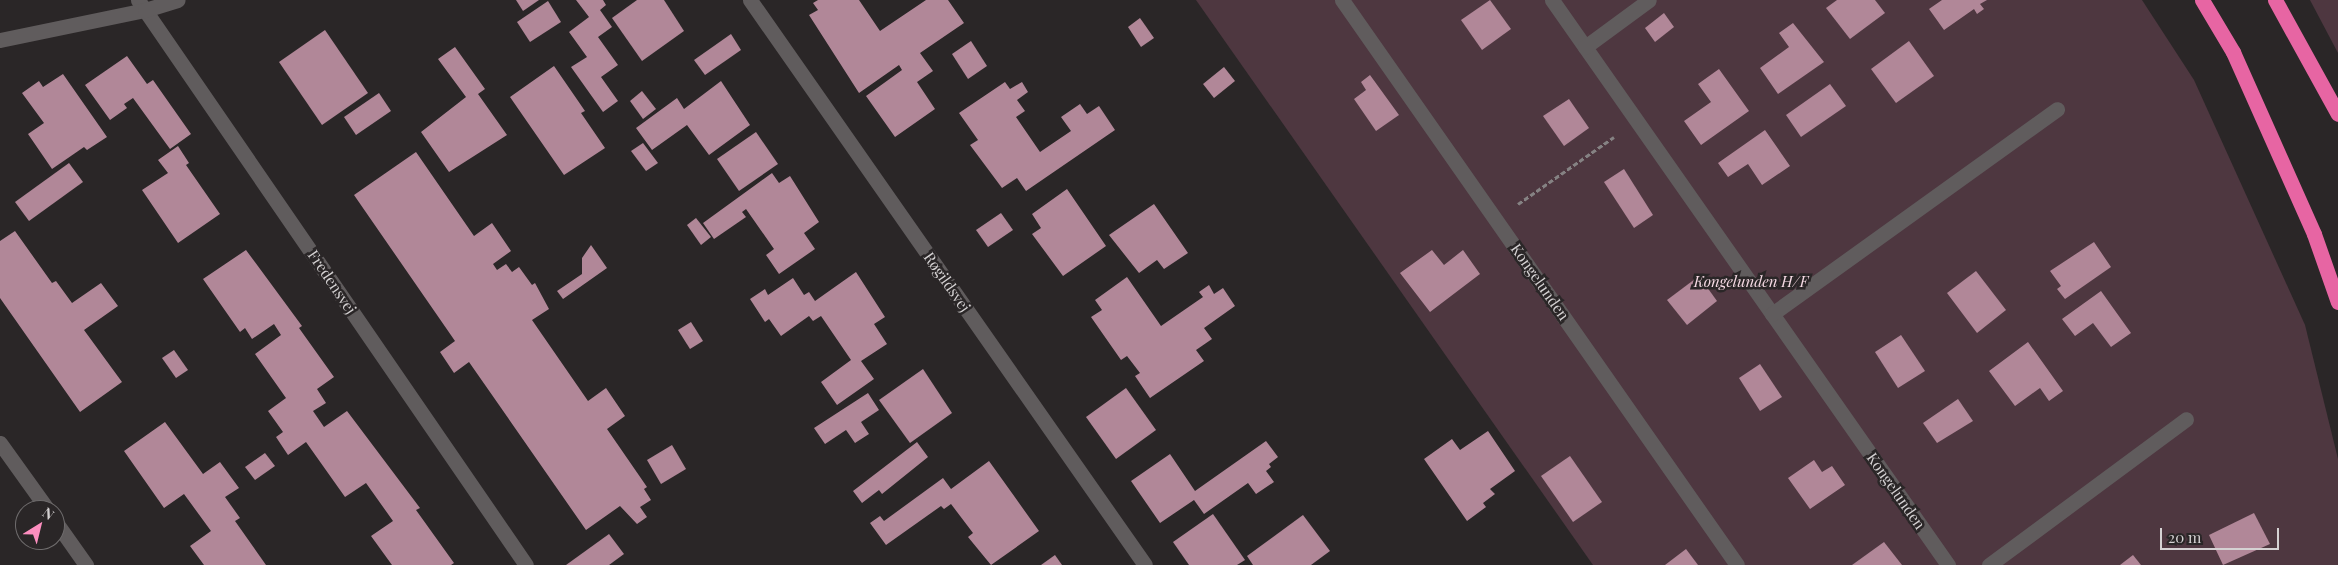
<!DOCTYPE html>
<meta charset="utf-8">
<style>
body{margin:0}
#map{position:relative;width:2338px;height:565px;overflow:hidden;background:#2a2627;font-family:"Playfair Display",serif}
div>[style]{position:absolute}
.green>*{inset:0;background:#4e3740}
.building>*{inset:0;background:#b18798}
.path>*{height:3px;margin-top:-1.5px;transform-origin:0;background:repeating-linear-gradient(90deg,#858283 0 5px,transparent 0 7.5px)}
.minor>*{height:15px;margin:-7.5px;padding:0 7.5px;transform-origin:7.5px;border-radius:7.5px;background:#605c5d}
.highway>*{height:15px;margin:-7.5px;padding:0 7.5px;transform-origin:7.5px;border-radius:7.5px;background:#e765a3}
span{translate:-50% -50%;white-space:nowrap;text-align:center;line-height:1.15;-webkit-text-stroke:5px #2a2627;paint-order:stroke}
.street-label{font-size:15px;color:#d5d2d3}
.park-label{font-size:15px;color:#f7dbe5;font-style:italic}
.north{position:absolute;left:15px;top:500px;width:50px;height:50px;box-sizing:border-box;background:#2a2627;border:1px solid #6e6b6c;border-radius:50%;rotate:36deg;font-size:14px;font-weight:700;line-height:20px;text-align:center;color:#d5d2d3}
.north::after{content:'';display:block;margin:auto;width:18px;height:22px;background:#fd8ebf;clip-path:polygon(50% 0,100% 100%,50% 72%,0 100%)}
.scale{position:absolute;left:2160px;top:528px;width:119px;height:22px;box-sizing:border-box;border:2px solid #d5d2d3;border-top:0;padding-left:6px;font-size:15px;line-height:18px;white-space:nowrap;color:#d5d2d3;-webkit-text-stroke:4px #2a2627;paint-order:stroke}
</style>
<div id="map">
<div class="green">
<i style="clip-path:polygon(1196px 0,2142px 0,2194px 80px,2305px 325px,2338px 459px,2338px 565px,1593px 565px)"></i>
<i style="clip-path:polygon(2310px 0,2338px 0,2338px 53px)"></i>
</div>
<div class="building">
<i style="clip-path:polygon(516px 0,539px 0,523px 11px)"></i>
<i style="clip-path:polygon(576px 0,603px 0,606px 5px,600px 10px,612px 27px,598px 37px,618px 65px,601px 77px,618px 101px,603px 112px,571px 67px,587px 57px,569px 32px,589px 17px)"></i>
<i style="clip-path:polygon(637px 0,664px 0,684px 31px,642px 61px,612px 18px)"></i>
<i style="clip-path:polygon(818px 0,859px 0,880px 31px,926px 0,948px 0,964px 23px,920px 53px,933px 71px,917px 82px,935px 109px,895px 137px,866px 96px,902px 70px,899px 65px,859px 93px,809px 15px,818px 10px,813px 3px)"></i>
<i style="clip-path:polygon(1490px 0,1511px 29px,1482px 50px,1461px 20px)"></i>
<i style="clip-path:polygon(1837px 0,1875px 0,1885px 13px,1850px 39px,1826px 8px)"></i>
<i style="clip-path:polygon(1942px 0,1987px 0,1980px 4px,1984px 9px,1977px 14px,1974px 9px,1944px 30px,1929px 9px)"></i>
<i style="clip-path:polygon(548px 1px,561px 22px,530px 42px,517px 22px)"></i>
<i style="clip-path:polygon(1664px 13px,1674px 27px,1655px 42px,1645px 28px)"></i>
<i style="clip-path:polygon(1140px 18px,1154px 38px,1141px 47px,1128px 27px)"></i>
<i style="clip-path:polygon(1793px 23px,1824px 62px,1778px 94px,1760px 68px,1789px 47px,1779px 33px)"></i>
<i style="clip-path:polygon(325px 30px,368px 93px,322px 125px,279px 62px)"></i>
<i style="clip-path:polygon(731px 34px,741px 50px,705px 75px,694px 60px)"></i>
<i style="clip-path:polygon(971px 41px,987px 66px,968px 79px,952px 54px)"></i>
<i style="clip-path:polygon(1909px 41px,1934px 76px,1896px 103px,1871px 69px)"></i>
<i style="clip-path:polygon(455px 47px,485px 89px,478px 94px,507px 135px,449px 172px,421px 132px,466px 97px,438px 59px)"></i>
<i style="clip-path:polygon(127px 56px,147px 84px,153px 80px,191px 134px,170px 149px,133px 98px,124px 104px,127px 108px,110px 120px,85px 85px)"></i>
<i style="clip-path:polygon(554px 66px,585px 111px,581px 113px,605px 148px,564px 175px,510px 97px)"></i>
<i style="clip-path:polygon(1224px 67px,1235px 81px,1214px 98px,1203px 84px)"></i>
<i style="clip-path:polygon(1719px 69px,1749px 111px,1701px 145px,1684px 121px,1711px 102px,1698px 84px)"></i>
<i style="clip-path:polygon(63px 74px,107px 137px,87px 150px,84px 147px,52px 169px,28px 134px,44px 123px,22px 93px,39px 81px,43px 87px)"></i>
<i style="clip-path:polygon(1370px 75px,1399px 115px,1376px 131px,1354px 99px,1366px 90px,1361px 82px)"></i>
<i style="clip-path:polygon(721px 81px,750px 125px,709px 155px,687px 125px,652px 150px,636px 128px,677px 98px,684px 109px)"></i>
<i style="clip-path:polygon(1005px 82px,1010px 89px,1022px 82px,1028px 92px,1017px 100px,1025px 111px,1016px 117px,1040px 152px,1071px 131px,1061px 117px,1080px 104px,1087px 114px,1099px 106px,1115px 130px,1026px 191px,1017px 178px,1002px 188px,970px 145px,978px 140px,959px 113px)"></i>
<i style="clip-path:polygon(1830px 84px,1846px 106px,1801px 137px,1786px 115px)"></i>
<i style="clip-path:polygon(642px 91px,656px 109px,643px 119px,630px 101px)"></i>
<i style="clip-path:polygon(379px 93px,391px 111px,356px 135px,344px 117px)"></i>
<i style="clip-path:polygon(1569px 99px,1589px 128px,1564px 146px,1543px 116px)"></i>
<i style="clip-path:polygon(1765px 130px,1790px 166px,1762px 185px,1748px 164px,1728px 177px,1718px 163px)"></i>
<i style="clip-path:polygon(756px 132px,778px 164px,739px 191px,717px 159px)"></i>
<i style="clip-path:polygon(643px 143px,658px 163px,646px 171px,631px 151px)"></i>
<i style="clip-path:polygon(178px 146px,189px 163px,186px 165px,220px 214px,178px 243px,142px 190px,168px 173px,158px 160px)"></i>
<i style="clip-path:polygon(416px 152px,474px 236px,492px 223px,511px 251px,493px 264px,497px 270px,506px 264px,512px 272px,519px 267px,532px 285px,535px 283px,549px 309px,532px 320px,588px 401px,606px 388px,625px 416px,607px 429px,647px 487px,644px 489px,651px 500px,640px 507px,647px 517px,637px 524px,620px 506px,586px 530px,469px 362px,454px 373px,440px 352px,455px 341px,354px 195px)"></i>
<i style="clip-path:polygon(69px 163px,83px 182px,29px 221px,15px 202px)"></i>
<i style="clip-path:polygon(1624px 169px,1653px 215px,1634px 228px,1604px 182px)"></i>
<i style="clip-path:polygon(772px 173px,779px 183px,790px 176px,819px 222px,804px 233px,815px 249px,779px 274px,766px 255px,774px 249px,746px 209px,742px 212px,746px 217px,714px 239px,703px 223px)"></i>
<i style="clip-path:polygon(1067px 189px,1106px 246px,1063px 276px,1032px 234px,1041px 228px,1032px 214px)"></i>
<i style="clip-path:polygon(1154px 204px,1188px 253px,1164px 269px,1157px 260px,1139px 273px,1109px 235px)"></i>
<i style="clip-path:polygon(1001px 213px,1013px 230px,988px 247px,976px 230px)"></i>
<i style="clip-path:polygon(696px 218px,711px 237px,701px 245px,687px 225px)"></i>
<i style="clip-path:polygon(15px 231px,52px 283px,56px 281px,72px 303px,101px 283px,118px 306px,84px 330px,122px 382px,80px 412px,0 298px,0 241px)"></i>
<i style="clip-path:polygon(2094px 242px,2111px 267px,2065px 299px,2057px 289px,2061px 286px,2050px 271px)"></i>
<i style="clip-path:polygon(591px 245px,607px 268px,563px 299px,557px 291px,582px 274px,582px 258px)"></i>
<i style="clip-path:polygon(246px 250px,302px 326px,299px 328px,334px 377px,317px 389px,326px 403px,313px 411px,324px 427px,347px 411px,420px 508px,416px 510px,454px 563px,451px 565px,392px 565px,371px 536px,393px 521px,366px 483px,345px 497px,306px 442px,288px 455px,276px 437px,283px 432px,268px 411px,286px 398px,255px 354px,281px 335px,274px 324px,252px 339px,245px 328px,240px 332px,203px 279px)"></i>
<i style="clip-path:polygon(1432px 250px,1444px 265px,1463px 250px,1480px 274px,1430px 312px,1400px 273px)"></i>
<i style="clip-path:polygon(1976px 271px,2006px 310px,1977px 333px,1947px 293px)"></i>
<i style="clip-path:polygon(856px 272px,885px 317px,874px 324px,887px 344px,861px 361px,874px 379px,837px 405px,821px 382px,851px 360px,821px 316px,813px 321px,809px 316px,781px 336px,769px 319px,765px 322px,750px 299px,765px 289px,768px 295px,793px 278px,804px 295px,809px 292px,815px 301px)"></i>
<i style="clip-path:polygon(1699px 276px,1717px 301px,1687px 325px,1667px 300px)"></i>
<i style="clip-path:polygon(1127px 277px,1161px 326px,1203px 297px,1199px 292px,1209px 285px,1214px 294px,1223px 288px,1235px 306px,1204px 328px,1212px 339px,1196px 350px,1204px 361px,1150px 398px,1135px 376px,1140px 373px,1127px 356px,1121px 360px,1091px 317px,1102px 310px,1095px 300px)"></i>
<i style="clip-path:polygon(2101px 291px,2131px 333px,2111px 347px,2093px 323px,2075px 336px,2062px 319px)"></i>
<i style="clip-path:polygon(691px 322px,703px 341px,690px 349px,678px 330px)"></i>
<i style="clip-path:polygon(1901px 335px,1925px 371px,1898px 388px,1875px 352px)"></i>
<i style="clip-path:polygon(2028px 342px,2063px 391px,2049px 401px,2040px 388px,2015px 406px,1989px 371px)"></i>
<i style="clip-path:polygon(174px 350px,188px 370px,176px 378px,162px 358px)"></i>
<i style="clip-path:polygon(1760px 364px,1782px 397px,1760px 411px,1739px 378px)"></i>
<i style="clip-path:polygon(923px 369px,952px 413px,910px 443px,879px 400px)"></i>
<i style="clip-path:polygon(1126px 388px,1156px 430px,1116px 459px,1086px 417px)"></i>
<i style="clip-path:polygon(868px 393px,879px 410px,861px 422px,869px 434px,855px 443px,846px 430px,825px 444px,814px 428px)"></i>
<i style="clip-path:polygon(1958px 399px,1973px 421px,1937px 443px,1923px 423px)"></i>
<i style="clip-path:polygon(165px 422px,203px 474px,220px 462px,239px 488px,225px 497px,240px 518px,235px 521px,266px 565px,204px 565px,190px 546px,211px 531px,184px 494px,164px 508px,124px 451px)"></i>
<i style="clip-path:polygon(1488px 431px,1515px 471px,1490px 489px,1495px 494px,1483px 503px,1486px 507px,1467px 521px,1424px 459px,1452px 439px,1460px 450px)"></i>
<i style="clip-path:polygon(1266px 441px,1278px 457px,1269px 464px,1271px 467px,1266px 471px,1274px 482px,1256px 494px,1248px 483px,1204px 514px,1194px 500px,1160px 523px,1131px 481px,1170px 454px,1195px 491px)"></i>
<i style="clip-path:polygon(917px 442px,928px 457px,882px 494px,879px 490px,862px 503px,853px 491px)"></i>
<i style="clip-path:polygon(672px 445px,686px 469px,661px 484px,647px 460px)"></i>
<i style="clip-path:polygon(265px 453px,275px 466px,255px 480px,245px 467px)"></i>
<i style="clip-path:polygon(1570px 456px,1602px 502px,1573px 522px,1541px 476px)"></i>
<i style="clip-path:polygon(1814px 460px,1822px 472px,1832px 466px,1845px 485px,1810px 509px,1788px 478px)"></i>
<i style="clip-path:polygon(989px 461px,1039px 531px,991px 565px,968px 537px,973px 533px,951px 504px,944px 509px,941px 506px,886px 545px,870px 523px,880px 516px,884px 521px,943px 478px,951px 489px)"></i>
<i style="clip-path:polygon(2254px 513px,2270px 544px,2223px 565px,2209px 535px)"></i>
<i style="clip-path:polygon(1213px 514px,1245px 560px,1237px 565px,1189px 565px,1173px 542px)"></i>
<i style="clip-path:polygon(1303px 515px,1330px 551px,1311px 565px,1253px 565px,1247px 556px)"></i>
<i style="clip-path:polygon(609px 534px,624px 554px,609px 565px,566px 565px)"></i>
<i style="clip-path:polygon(1884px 542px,1902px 565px,1852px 565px)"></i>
<i style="clip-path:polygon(1686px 549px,1698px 565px,1665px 565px)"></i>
<i style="clip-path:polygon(1055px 555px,1062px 565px,1041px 565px)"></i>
<i style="clip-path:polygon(2133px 555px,2141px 565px,2120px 565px)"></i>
</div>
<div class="path">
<i style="left:1518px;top:204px;width:117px;rotate:-34.9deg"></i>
</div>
<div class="minor">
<i style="left:138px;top:0;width:685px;rotate:55.52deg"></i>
<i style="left:750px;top:0;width:689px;rotate:55.04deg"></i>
<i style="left:1342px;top:0;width:689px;rotate:55.04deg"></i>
<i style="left:1552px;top:0;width:690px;rotate:54.97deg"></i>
<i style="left:0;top:40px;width:148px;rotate:-11.7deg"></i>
<i style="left:145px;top:10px;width:34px;rotate:-17deg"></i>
<i style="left:1585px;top:47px;width:79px;rotate:-36.3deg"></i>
<i style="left:1772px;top:314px;width:351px;rotate:-35.7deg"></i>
<i style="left:0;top:443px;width:82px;rotate:54.4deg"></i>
<i style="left:55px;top:521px;width:54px;rotate:54.8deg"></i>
<i style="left:1989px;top:565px;width:245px;rotate:-36.5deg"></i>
</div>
<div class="highway">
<i style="left:2202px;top:0;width:61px;rotate:59.2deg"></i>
<i style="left:2233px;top:52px;width:199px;rotate:66deg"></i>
<i style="left:2314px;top:234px;width:72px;rotate:70.6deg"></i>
<i style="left:2275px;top:0;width:130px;rotate:61.1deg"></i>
</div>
<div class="street-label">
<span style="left:332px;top:282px;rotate:56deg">Fredensvej</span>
<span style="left:947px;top:282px;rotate:55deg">Røgildsvej</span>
<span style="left:1540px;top:282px;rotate:55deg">Kongelunden</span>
<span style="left:1896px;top:491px;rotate:55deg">Kongelunden</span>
</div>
<div class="park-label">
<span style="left:1751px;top:282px">Kongelunden H/F</span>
</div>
<div class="north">N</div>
<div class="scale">20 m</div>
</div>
